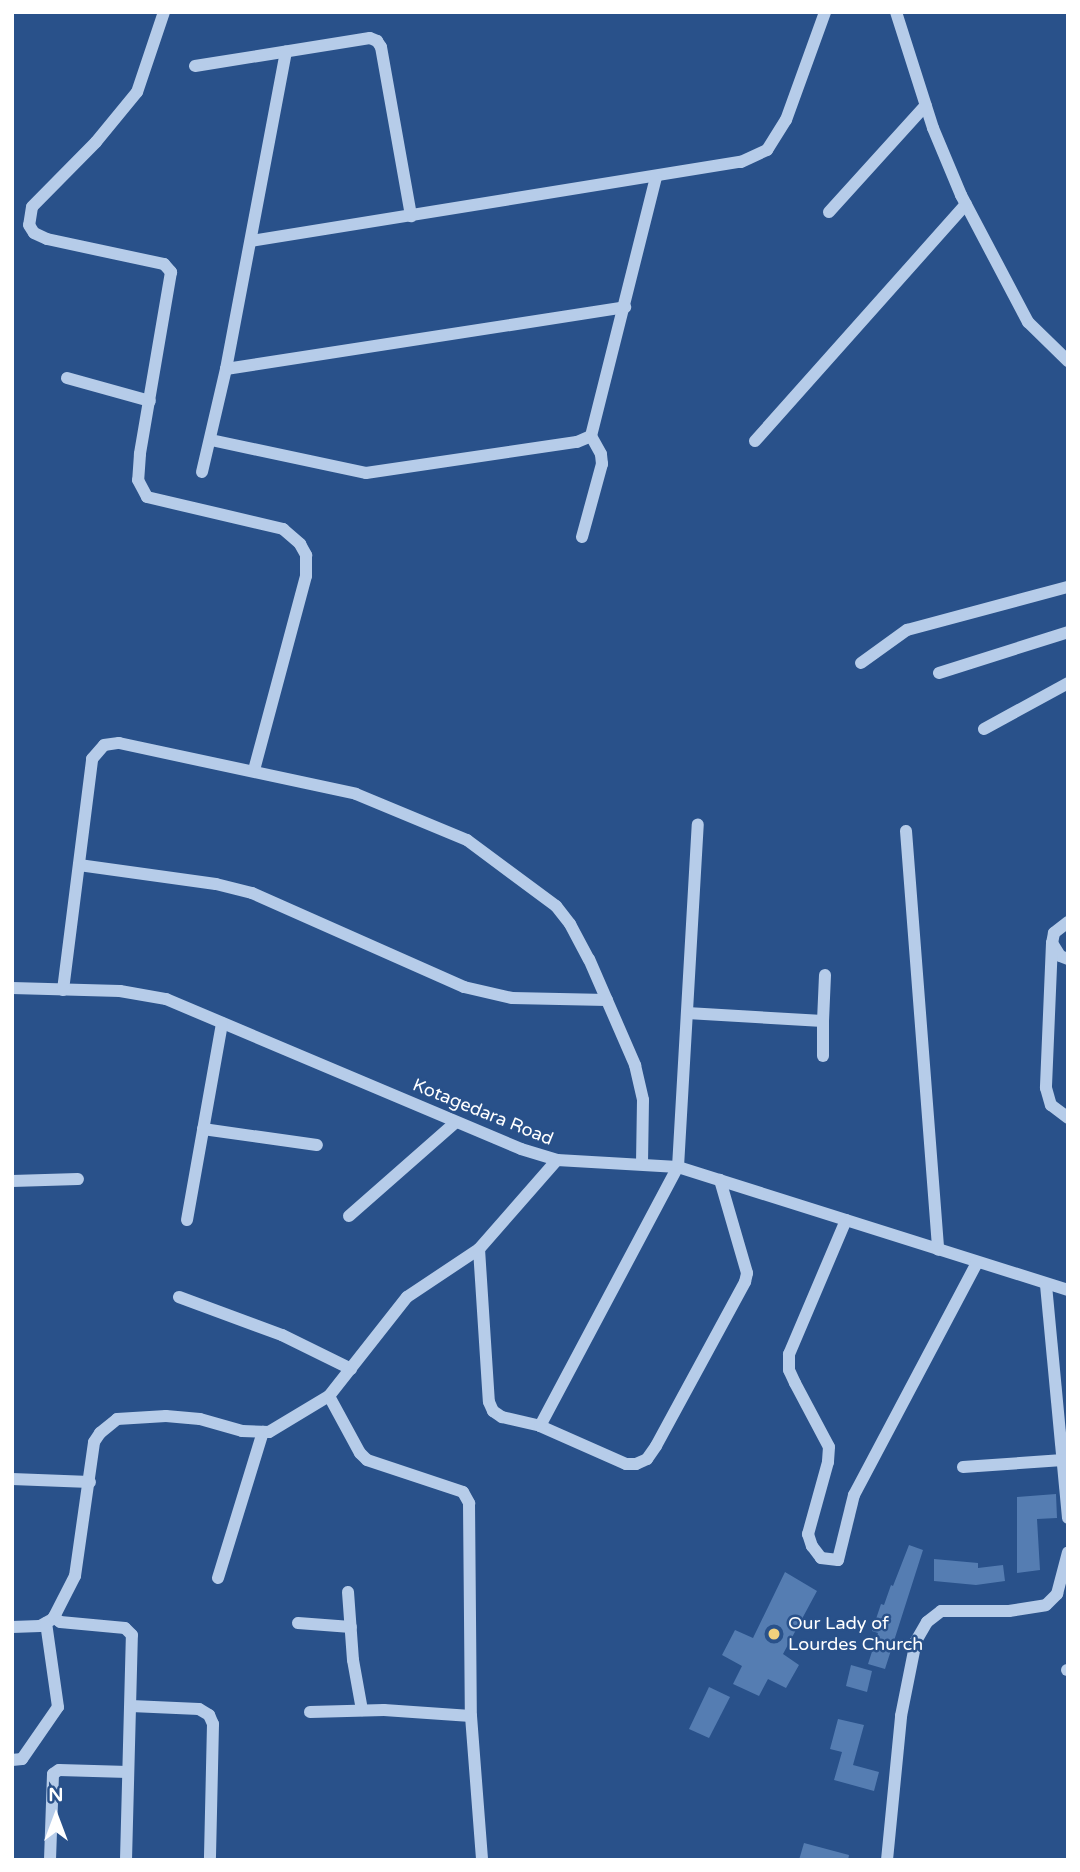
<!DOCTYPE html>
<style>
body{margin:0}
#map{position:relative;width:1080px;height:1872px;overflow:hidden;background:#29518a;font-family:"Varela Round",sans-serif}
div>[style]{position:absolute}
.building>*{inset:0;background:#557db2}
.minor>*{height:12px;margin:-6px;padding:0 6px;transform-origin:6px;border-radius:6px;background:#b6cce9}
.dots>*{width:19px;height:19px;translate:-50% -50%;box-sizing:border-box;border:4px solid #29518a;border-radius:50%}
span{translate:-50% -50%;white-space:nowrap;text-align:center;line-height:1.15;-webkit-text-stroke:5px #29518a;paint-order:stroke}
.street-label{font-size:18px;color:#fff}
.poi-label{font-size:18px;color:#fff}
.left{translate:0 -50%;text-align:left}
.frame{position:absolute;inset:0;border:14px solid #fff;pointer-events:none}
.north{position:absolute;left:21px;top:1781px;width:70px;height:70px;-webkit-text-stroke:5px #29518a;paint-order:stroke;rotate:0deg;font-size:19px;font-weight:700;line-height:28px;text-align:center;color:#fff}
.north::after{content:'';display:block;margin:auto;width:24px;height:32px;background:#fff;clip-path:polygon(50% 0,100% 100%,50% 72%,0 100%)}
</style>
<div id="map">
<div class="building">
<i style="clip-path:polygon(1056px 1494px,1057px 1518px,1037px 1519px,1040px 1570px,1017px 1573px,1017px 1497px)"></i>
<i style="clip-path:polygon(909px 1545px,923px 1550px,885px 1669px,868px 1664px,878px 1633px,872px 1631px,881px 1604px,884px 1605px,891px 1585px,893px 1586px)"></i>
<i style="clip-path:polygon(934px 1559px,978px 1563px,978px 1568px,1003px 1565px,1005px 1581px,976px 1585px,934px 1581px)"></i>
<i style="clip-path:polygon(785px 1572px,817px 1591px,783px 1654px,799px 1665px,786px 1688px,768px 1679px,759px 1696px,733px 1684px,742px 1666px,722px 1655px,735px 1630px,753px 1638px)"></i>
<i style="clip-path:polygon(851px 1665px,872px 1671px,867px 1692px,846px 1686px)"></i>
<i style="clip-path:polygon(709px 1687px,730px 1697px,709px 1738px,689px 1729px)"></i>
<i style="clip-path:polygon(838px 1719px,864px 1725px,853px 1765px,879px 1772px,874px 1791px,834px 1780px,842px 1752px,830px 1749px)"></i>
<i style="clip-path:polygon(804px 1843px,849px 1855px,848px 1860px,799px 1860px)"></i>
</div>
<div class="minor">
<i style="left:164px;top:12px;width:84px;rotate:108.6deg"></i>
<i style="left:137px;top:92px;width:65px;rotate:129.4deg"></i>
<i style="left:96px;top:142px;width:91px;rotate:134.6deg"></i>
<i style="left:32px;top:207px;width:18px;rotate:99deg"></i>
<i style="left:29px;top:225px;width:9px;rotate:58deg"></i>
<i style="left:34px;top:233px;width:14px;rotate:25deg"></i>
<i style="left:47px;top:239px;width:120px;rotate:12.1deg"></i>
<i style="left:164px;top:264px;width:11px;rotate:49deg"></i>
<i style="left:171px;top:272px;width:185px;rotate:99.7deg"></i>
<i style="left:140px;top:454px;width:26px;rotate:94deg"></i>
<i style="left:138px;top:480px;width:19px;rotate:62deg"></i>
<i style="left:147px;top:497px;width:140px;rotate:13.2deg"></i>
<i style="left:283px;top:529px;width:23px;rotate:41deg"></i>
<i style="left:300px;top:544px;width:13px;rotate:61deg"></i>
<i style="left:306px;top:555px;width:21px;rotate:90deg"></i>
<i style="left:306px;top:576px;width:201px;rotate:105deg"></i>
<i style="left:896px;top:12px;width:122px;rotate:72.3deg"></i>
<i style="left:933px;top:128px;width:73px;rotate:67.3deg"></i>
<i style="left:961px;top:195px;width:144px;rotate:62.2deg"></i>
<i style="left:1028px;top:322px;width:56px;rotate:44.3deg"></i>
<i style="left:195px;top:66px;width:177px;rotate:-9.1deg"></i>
<i style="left:370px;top:38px;width:8px;rotate:23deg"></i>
<i style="left:377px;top:41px;width:7px;rotate:56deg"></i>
<i style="left:381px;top:47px;width:172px;rotate:79.9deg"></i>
<i style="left:829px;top:212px;width:144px;rotate:-47.8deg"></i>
<i style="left:251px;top:241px;width:496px;rotate:-9.2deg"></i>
<i style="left:741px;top:162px;width:29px;rotate:-25deg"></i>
<i style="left:767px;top:150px;width:36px;rotate:-58deg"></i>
<i style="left:786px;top:120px;width:115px;rotate:-70.1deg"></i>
<i style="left:226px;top:369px;width:404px;rotate:-8.8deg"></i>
<i style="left:67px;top:378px;width:86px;rotate:15.5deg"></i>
<i style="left:211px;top:440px;width:158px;rotate:12deg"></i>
<i style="left:366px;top:473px;width:213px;rotate:-8.4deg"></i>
<i style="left:577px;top:442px;width:15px;rotate:-23deg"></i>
<i style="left:591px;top:436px;width:267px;rotate:-75.9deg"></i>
<i style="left:755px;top:441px;width:317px;rotate:-48.3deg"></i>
<i style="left:202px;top:472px;width:106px;rotate:-76.9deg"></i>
<i style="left:226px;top:369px;width:323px;rotate:-79.3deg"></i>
<i style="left:582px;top:537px;width:76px;rotate:-74.7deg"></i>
<i style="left:602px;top:464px;width:10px;rotate:-96deg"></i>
<i style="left:601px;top:454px;width:21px;rotate:-119deg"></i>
<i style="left:861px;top:663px;width:57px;rotate:-35.7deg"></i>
<i style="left:907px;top:630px;width:167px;rotate:-15deg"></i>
<i style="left:939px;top:673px;width:135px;rotate:-17.6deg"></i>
<i style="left:984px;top:729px;width:96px;rotate:-28.7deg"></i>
<i style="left:906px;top:831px;width:420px;rotate:85.6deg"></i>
<i style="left:79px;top:865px;width:138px;rotate:7.9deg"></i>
<i style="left:216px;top:884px;width:37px;rotate:14deg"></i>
<i style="left:252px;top:893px;width:232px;rotate:23.9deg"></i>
<i style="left:464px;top:987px;width:49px;rotate:12.9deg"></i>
<i style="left:512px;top:998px;width:95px;rotate:1.2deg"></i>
<i style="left:1068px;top:922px;width:18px;rotate:142deg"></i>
<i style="left:1054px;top:933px;width:10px;rotate:101deg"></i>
<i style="left:1052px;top:943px;width:15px;rotate:58deg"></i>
<i style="left:1060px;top:956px;width:9px;rotate:21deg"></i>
<i style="left:1052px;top:943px;width:145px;rotate:92.4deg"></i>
<i style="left:1046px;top:1088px;width:18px;rotate:74deg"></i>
<i style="left:1051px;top:1105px;width:21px;rotate:37deg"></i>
<i style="left:12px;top:988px;width:108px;rotate:1.6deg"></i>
<i style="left:120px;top:991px;width:47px;rotate:9.9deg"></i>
<i style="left:166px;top:999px;width:385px;rotate:22.9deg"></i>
<i style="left:521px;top:1149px;width:38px;rotate:17deg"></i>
<i style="left:557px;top:1160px;width:121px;rotate:3.3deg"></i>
<i style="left:678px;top:1167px;width:409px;rotate:17.5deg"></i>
<i style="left:63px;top:990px;width:233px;rotate:-82.8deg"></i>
<i style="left:92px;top:759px;width:18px;rotate:-49deg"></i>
<i style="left:104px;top:745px;width:15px;rotate:-8deg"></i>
<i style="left:119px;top:743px;width:242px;rotate:12.1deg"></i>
<i style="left:356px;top:794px;width:120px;rotate:22.5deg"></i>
<i style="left:467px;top:840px;width:111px;rotate:36.6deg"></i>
<i style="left:556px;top:906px;width:23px;rotate:52deg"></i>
<i style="left:570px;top:924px;width:40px;rotate:62deg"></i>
<i style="left:589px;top:959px;width:116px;rotate:66.5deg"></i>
<i style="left:635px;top:1065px;width:36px;rotate:77deg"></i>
<i style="left:643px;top:1100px;width:64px;rotate:90.9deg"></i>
<i style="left:687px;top:1013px;width:136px;rotate:3.4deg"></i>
<i style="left:823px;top:1021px;width:46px;rotate:-87.5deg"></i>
<i style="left:823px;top:1021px;width:35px;rotate:90deg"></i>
<i style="left:203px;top:1129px;width:115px;rotate:8deg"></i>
<i style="left:12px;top:1181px;width:66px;rotate:-1.7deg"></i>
<i style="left:349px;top:1216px;width:142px;rotate:-41.3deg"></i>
<i style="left:187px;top:1220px;width:200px;rotate:-79.9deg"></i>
<i style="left:846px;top:1220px;width:146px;rotate:113deg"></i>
<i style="left:789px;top:1354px;width:16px;rotate:90deg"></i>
<i style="left:789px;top:1370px;width:14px;rotate:65deg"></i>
<i style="left:795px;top:1383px;width:72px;rotate:62deg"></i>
<i style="left:829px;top:1447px;width:15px;rotate:94deg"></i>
<i style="left:828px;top:1462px;width:75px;rotate:105.5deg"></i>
<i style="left:808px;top:1534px;width:13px;rotate:72deg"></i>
<i style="left:812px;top:1546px;width:15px;rotate:53deg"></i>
<i style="left:821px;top:1558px;width:17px;rotate:7deg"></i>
<i style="left:838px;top:1560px;width:67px;rotate:-76.2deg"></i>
<i style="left:854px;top:1495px;width:263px;rotate:-62.1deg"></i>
<i style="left:479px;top:1249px;width:153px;rotate:86.3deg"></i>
<i style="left:489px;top:1402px;width:10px;rotate:66deg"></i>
<i style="left:493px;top:1411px;width:11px;rotate:34deg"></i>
<i style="left:502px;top:1417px;width:39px;rotate:13deg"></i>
<i style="left:540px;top:1426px;width:94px;rotate:23.8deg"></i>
<i style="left:626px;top:1464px;width:10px"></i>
<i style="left:636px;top:1464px;width:12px;rotate:-24deg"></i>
<i style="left:647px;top:1459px;width:16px;rotate:-55deg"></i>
<i style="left:656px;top:1446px;width:187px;rotate:-61.5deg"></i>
<i style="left:745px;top:1282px;width:9px;rotate:-77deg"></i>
<i style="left:747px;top:1273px;width:97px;rotate:-106.2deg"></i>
<i style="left:1046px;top:1285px;width:234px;rotate:84.6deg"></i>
<i style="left:179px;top:1297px;width:110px;rotate:20.3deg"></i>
<i style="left:282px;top:1335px;width:77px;rotate:26.2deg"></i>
<i style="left:329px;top:1396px;width:65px;rotate:61.5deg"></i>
<i style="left:360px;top:1453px;width:10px;rotate:45deg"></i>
<i style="left:367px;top:1460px;width:101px;rotate:18.4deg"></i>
<i style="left:463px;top:1492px;width:13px;rotate:61deg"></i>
<i style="left:469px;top:1503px;width:213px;rotate:89.5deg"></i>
<i style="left:471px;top:1716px;width:144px;rotate:85.6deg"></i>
<i style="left:540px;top:1426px;width:293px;rotate:-62deg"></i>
<i style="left:678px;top:1167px;width:343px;rotate:-86.7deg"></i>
<i style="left:963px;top:1467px;width:100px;rotate:-4deg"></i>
<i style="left:12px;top:1479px;width:78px;rotate:2.2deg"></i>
<i style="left:218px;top:1578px;width:153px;rotate:-72.9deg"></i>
<i style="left:348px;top:1592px;width:68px;rotate:85.8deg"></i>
<i style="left:353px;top:1660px;width:51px;rotate:79.8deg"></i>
<i style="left:298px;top:1623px;width:53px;rotate:4.3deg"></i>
<i style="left:12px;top:1627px;width:28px;rotate:-2deg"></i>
<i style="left:40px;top:1626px;width:13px;rotate:-29deg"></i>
<i style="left:1067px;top:1670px;width:1px"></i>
<i style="left:131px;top:1706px;width:68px;rotate:2.5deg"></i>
<i style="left:199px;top:1709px;width:12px;rotate:31deg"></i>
<i style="left:209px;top:1715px;width:10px;rotate:66deg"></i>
<i style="left:213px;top:1724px;width:136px;rotate:91.3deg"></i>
<i style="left:310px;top:1712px;width:74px;rotate:-1.5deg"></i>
<i style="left:384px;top:1710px;width:87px;rotate:3.9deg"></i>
<i style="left:12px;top:1760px;width:10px;rotate:-6deg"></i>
<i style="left:22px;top:1759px;width:63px;rotate:-55.3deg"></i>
<i style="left:58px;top:1707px;width:85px;rotate:-98.1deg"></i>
<i style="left:50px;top:1860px;width:86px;rotate:-88deg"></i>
<i style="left:53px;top:1774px;width:7px;rotate:-34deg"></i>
<i style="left:59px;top:1770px;width:69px;rotate:1.7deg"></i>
<i style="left:126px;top:1860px;width:225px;rotate:-88.5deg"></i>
<i style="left:132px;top:1635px;width:10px;rotate:-135deg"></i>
<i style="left:125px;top:1628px;width:65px;rotate:-174.7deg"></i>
<i style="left:60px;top:1622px;width:8px;rotate:-140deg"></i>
<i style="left:54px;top:1617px;width:46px;rotate:-62.9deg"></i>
<i style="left:75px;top:1576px;width:135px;rotate:-81.9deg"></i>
<i style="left:94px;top:1442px;width:11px;rotate:-56deg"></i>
<i style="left:100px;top:1433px;width:22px;rotate:-39deg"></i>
<i style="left:117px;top:1419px;width:49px;rotate:-3.5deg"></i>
<i style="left:166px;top:1416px;width:34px;rotate:5deg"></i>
<i style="left:200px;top:1419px;width:44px;rotate:15.9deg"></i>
<i style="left:242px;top:1431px;width:27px;rotate:2deg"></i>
<i style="left:269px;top:1432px;width:70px;rotate:-31deg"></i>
<i style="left:329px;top:1396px;width:126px;rotate:-51.8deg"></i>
<i style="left:407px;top:1297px;width:87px;rotate:-33.7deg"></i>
<i style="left:479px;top:1249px;width:118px;rotate:-48.8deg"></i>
<i style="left:887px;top:1860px;width:145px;rotate:-84.4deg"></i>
<i style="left:901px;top:1716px;width:76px;rotate:-78.7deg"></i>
<i style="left:916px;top:1641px;width:22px;rotate:-60deg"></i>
<i style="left:927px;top:1622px;width:18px;rotate:-38deg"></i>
<i style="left:941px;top:1611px;width:68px"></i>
<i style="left:1009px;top:1611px;width:37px;rotate:-9deg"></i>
<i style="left:1046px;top:1605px;width:16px;rotate:-45deg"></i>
<i style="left:1057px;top:1594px;width:43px;rotate:-75.3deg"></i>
</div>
<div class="dots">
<i style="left:774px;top:1634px;background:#f1d17d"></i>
</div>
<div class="street-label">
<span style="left:483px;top:1112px;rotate:22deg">Kotagedara Road</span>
</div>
<div class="poi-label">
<span class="left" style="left:788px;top:1634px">Our Lady of<br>Lourdes Church</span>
</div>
<div class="frame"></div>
<div class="north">N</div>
</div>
